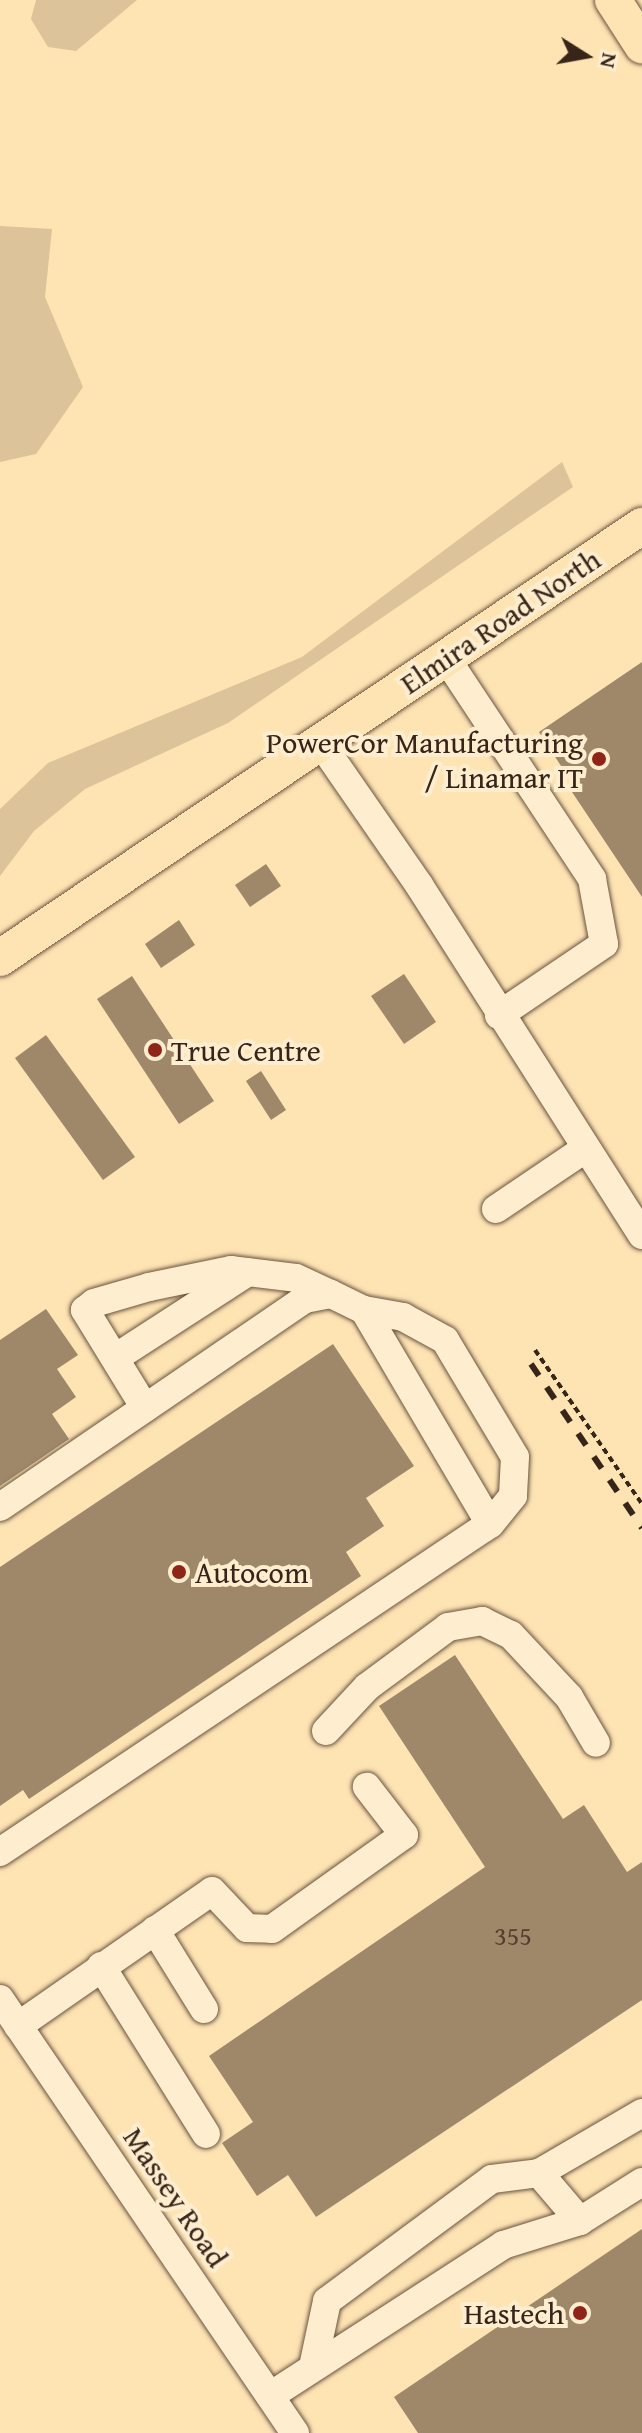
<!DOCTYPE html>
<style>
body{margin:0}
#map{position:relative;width:642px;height:2433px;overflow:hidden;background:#fee3b3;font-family:"Gentium Book Plus",serif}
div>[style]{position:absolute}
.green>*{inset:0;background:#dcc399}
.building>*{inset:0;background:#9f886a}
.path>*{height:4px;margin-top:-2px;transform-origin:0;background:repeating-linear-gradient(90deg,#38251a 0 6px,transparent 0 10px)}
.roads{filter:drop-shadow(0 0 2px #6a5440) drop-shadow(0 0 2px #6a5440)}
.minor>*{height:28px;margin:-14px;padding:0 14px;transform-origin:14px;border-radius:14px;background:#feedce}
.major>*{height:36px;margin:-18px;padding:0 18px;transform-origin:18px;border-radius:18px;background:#fee3b3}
.rail>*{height:6px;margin-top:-3px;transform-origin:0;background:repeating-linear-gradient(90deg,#38251a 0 14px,transparent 0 28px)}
.dots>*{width:22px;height:22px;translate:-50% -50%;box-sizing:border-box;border:4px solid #feedce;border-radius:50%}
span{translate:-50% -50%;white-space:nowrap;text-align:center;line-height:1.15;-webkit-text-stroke:8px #feedce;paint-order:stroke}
.number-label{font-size:26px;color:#523e2e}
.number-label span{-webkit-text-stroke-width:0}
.street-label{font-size:30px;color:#38251a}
.poi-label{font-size:30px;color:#38251a}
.right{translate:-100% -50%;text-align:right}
.left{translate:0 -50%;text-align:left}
.north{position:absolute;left:546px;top:16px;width:80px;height:80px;-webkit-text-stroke:6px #feedce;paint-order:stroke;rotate:101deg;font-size:22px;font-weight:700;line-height:32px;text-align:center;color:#38251a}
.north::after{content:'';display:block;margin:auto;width:28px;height:36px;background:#38251a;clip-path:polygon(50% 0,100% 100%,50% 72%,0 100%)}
</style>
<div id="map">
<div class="green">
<i style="clip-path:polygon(36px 0,137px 0,76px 51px,48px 47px,31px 19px)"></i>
<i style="clip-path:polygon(0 226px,52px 229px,45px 297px,83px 387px,36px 454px,0 462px)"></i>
<i style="clip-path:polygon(562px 462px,573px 487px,228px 723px,85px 789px,34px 831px,0 876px,0 809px,48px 763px,302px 657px)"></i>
</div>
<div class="building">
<i style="clip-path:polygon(642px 662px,642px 897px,570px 789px,574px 786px,539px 732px)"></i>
<i style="clip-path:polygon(266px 864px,281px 886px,250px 907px,235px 885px)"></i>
<i style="clip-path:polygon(179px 920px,195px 945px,161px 968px,145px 944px)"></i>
<i style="clip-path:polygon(404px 974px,436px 1022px,404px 1044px,371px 996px)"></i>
<i style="clip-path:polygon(132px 976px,214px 1101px,179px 1124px,97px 999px)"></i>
<i style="clip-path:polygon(46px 1035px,135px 1157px,103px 1180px,15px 1058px)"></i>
<i style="clip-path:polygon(261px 1071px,286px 1110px,271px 1120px,246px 1081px)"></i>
<i style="clip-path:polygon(46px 1309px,78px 1355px,57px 1369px,76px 1397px,52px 1414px,69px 1439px,0 1486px,0 1340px)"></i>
<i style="clip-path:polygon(333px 1344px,414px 1466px,366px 1498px,384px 1526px,346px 1552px,361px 1576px,29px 1799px,23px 1790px,0 1806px,0 1567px)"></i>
<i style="clip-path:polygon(455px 1655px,563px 1819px,584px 1805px,627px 1872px,642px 1862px,642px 2000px,316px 2217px,288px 2175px,257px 2196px,222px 2143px,253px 2122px,209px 2056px,485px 1867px,379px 1706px)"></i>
<i style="clip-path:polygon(642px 2229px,642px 2433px,418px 2433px,394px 2397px)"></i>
</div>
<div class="path">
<i style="left:535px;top:1350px;width:188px;rotate:55.2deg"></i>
</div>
<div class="roads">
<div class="minor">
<i style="left:446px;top:658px;width:265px;rotate:56.5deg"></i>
<i style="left:592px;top:879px;width:66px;rotate:79.5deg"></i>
<i style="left:604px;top:944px;width:127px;rotate:145.9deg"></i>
<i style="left:320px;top:742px;width:174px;rotate:55.3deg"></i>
<i style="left:419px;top:885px;width:415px;rotate:57.5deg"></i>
<i style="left:496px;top:1209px;width:107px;rotate:-34deg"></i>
<i style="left:364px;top:1310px;width:40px;rotate:10deg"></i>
<i style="left:403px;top:1317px;width:48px;rotate:28.7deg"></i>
<i style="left:445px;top:1340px;width:136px;rotate:59.1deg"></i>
<i style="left:515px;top:1457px;width:39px;rotate:93deg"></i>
<i style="left:513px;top:1496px;width:36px;rotate:129deg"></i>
<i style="left:115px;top:1358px;width:158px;rotate:-32.9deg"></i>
<i style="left:145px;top:1408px;width:115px;rotate:-121.5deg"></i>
<i style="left:85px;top:1310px;width:11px;rotate:-38deg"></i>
<i style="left:94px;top:1303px;width:57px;rotate:-16.2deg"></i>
<i style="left:149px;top:1287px;width:84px;rotate:-11.7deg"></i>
<i style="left:231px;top:1270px;width:65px;rotate:7deg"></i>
<i style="left:296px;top:1278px;width:38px;rotate:25deg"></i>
<i style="left:0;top:1507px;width:369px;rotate:-34.3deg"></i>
<i style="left:305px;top:1299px;width:26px;rotate:-11deg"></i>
<i style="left:331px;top:1294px;width:37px;rotate:26deg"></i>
<i style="left:364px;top:1310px;width:248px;rotate:59.5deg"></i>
<i style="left:490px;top:1524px;width:590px;rotate:146.2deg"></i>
<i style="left:326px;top:1731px;width:60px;rotate:-47deg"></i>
<i style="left:367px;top:1687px;width:101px;rotate:-36.5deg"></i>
<i style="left:448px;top:1627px;width:35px;rotate:-10deg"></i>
<i style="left:482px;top:1621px;width:32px;rotate:26deg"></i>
<i style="left:511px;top:1635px;width:85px;rotate:46.9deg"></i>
<i style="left:569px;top:1697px;width:53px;rotate:59.6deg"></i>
<i style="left:155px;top:1930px;width:93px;rotate:58.2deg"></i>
<i style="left:101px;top:1966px;width:198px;rotate:58deg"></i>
<i style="left:0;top:1999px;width:525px;rotate:55.8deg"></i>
<i style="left:18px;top:2026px;width:236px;rotate:-34.8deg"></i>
<i style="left:212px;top:1891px;width:51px;rotate:46.6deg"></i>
<i style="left:247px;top:1928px;width:25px;rotate:2deg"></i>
<i style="left:272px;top:1929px;width:162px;rotate:-35.5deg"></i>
<i style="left:404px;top:1835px;width:61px;rotate:-127.6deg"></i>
<i style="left:539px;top:2173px;width:63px;rotate:49.5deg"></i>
<i style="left:313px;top:2367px;width:67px;rotate:-78deg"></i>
<i style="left:327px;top:2301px;width:205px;rotate:-36.5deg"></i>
<i style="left:492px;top:2179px;width:47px;rotate:-7.3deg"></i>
<i style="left:539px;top:2173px;width:119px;rotate:-30.2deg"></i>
<i style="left:270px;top:2396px;width:278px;rotate:-32.9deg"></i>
<i style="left:503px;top:2245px;width:81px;rotate:-17.3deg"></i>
<i style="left:580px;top:2221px;width:73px;rotate:-32.2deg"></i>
</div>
<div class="major">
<i style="left:613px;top:0;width:54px;rotate:57.2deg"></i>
<i style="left:0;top:958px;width:774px;rotate:-33.94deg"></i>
</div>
</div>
<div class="rail">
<i style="left:531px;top:1364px;width:198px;rotate:55.9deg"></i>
</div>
<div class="dots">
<i style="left:599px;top:759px;background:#8f2418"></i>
<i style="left:155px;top:1050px;background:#8f2418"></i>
<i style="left:179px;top:1572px;background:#8f2418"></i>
<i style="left:580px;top:2313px;background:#8f2418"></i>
</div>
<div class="number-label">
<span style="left:513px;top:1936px">355</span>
</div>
<div class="street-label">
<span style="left:500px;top:621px;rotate:-34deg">Elmira Road North</span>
<span style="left:176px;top:2197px;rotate:56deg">Massey Road</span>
</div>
<div class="poi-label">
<span class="right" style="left:583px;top:759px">PowerCor Manufacturing<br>/ Linamar IT</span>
<span class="left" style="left:171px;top:1050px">True Centre</span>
<span class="left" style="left:195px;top:1572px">Autocom</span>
<span class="right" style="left:564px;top:2313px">Hastech</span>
</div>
<div class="north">N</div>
</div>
